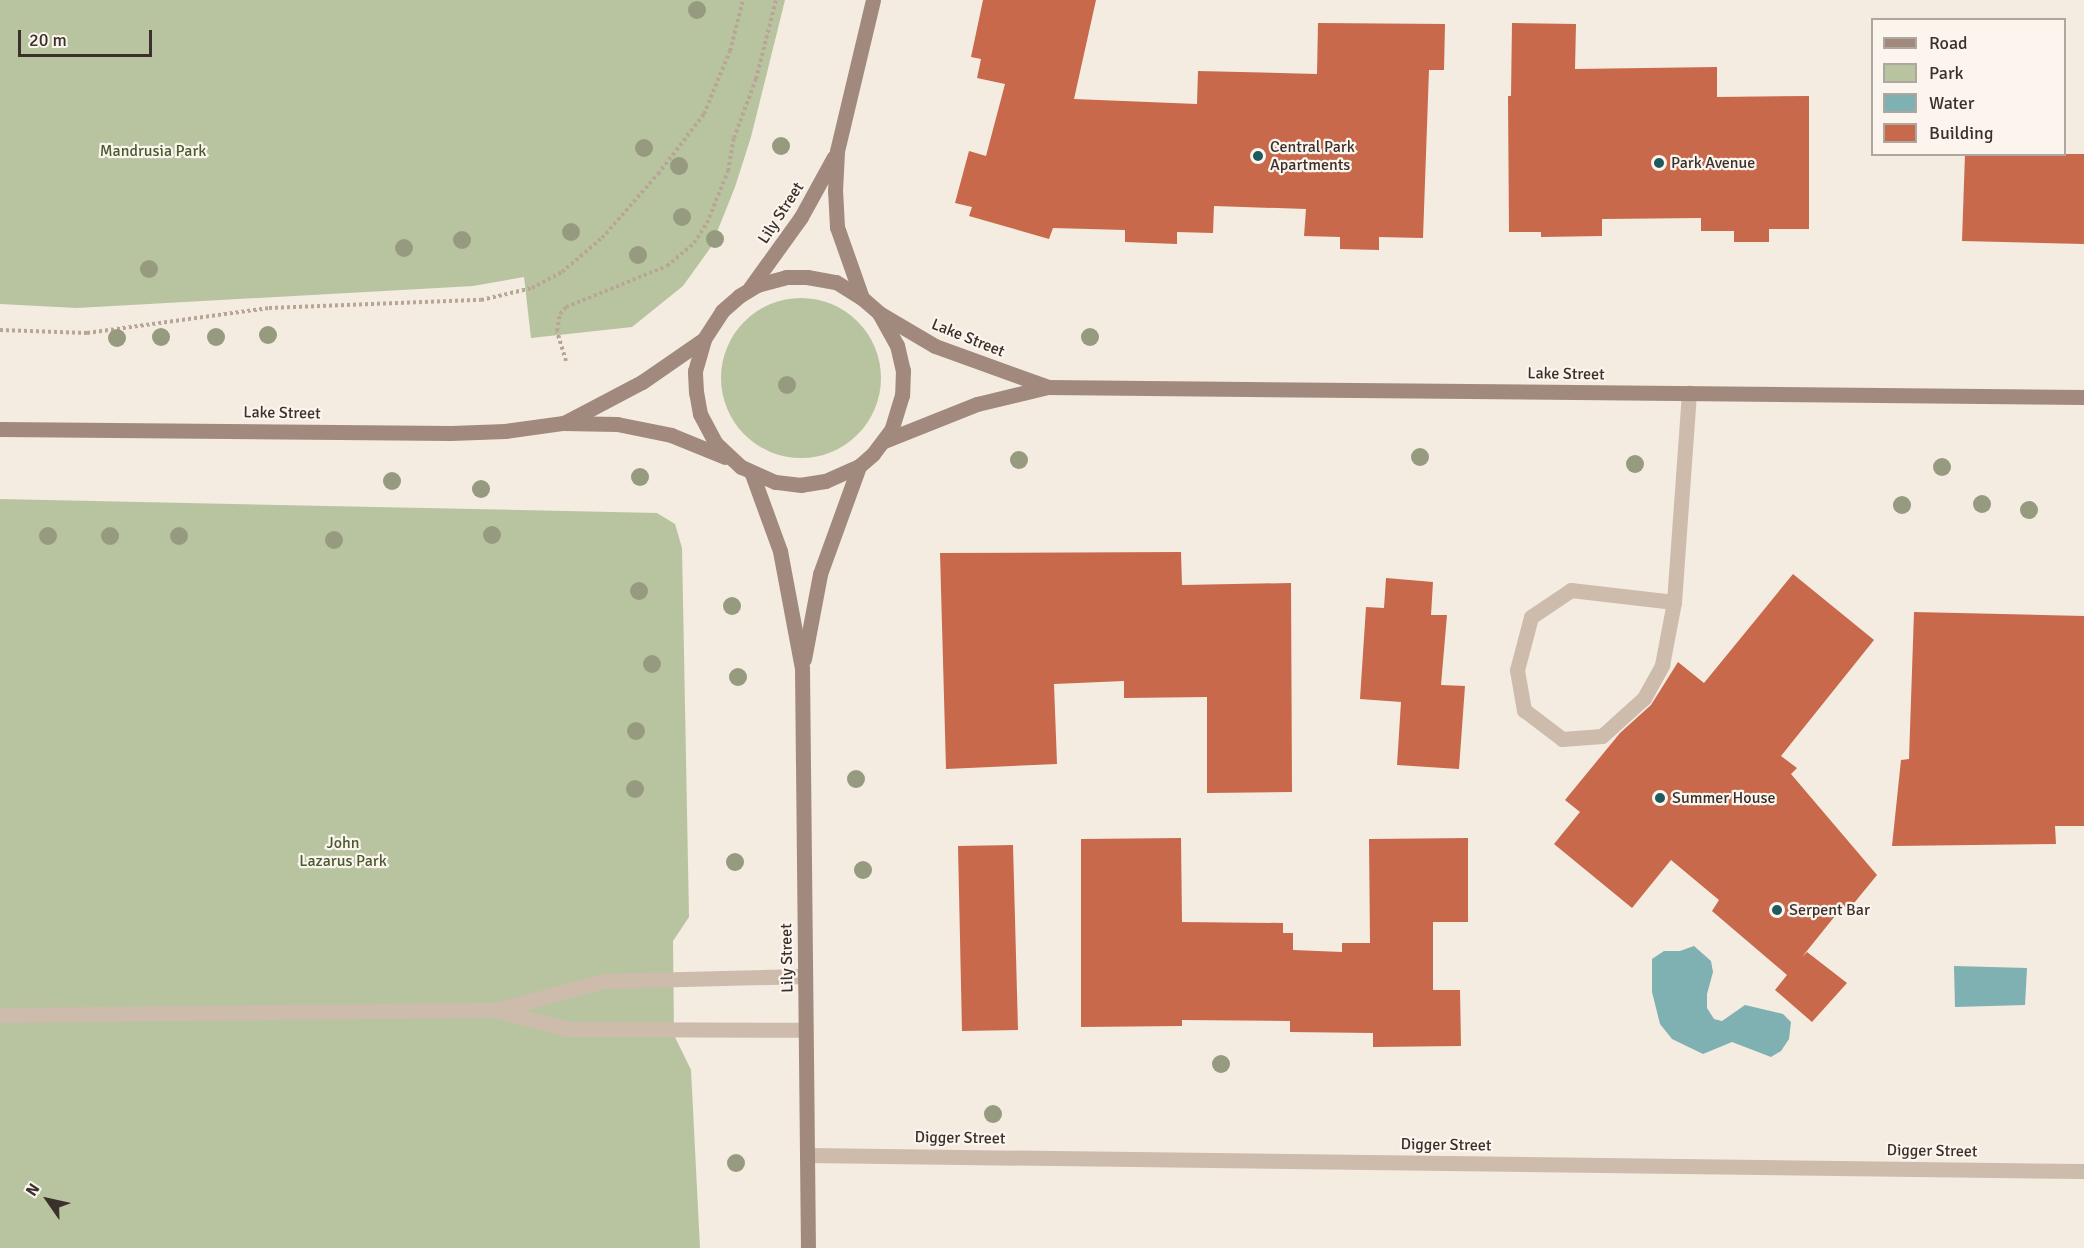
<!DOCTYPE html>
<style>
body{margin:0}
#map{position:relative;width:2084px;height:1248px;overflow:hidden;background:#f4ebe1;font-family:Signika,sans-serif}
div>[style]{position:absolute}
.green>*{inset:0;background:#b8c4a0}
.round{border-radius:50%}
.water>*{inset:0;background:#7fb0b2}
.building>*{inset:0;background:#c8694b}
.path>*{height:4px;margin-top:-2px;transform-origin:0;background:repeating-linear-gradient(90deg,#b9a596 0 3px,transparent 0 6px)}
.lane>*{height:15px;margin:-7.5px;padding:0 7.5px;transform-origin:7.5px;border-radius:7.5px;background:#cdbbac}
.street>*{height:15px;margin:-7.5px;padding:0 7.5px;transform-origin:7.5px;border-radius:7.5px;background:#cdbbac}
.secondary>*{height:15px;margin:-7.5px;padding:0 7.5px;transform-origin:7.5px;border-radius:7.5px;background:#a18a7d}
.trees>*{width:18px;height:18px;margin:-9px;border-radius:50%;background:#969b7f}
.dots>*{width:16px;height:16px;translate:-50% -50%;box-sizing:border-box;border:3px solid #fbf5ee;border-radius:50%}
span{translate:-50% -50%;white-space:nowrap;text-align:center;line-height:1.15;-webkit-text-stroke:4.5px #fbf5ee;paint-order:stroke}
.poi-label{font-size:16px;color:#3b302b}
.left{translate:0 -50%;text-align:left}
.park-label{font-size:16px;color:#4a5a2e}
.street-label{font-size:16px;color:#3b302b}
.legend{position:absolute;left:1871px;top:18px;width:195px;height:138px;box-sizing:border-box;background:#fbf5ee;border:2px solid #aea6a0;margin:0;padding:8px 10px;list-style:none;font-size:18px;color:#3b302b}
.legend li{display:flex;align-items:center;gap:12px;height:30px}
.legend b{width:30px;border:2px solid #aea6a0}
.north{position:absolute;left:18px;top:1170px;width:60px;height:60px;-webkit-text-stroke:4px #fbf5ee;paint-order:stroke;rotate:304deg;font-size:16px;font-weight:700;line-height:24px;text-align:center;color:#3b302b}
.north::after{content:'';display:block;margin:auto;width:21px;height:27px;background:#3b302b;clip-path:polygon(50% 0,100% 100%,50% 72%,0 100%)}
.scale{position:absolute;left:18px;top:30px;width:134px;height:27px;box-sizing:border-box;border:3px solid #3b302b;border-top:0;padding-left:8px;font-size:18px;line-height:21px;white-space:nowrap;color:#3b302b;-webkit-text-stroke:4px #fbf5ee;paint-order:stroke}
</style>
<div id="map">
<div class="green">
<i style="clip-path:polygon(0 0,785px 0,751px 137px,735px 187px,711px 247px,683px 286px,632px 327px,531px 338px,524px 277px,473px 286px,77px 308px,0 304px)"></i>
<i class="round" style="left:721px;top:298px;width:160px;height:160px"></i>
<i style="clip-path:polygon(0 499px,657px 513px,675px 524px,682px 548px,689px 917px,673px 941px,674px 1035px,691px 1070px,700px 1248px,0 1248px)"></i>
</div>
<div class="water">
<i style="clip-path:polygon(1694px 946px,1711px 961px,1713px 972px,1707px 994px,1707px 1008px,1714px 1019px,1722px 1021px,1745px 1005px,1783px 1014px,1791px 1022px,1789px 1039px,1781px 1051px,1771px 1057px,1732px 1042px,1703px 1054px,1672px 1039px,1660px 1024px,1652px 992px,1652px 959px,1664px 951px,1680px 951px)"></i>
<i style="clip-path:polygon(1954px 966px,2027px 968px,2025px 1005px,1955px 1007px)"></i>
</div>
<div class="building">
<i style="clip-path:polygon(983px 0,1096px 0,1074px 99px,1197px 104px,1198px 71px,1317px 74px,1318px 23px,1445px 24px,1444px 70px,1429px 70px,1423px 238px,1379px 237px,1379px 250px,1340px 249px,1340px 237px,1304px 236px,1306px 209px,1214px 206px,1213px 233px,1177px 232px,1177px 244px,1125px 242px,1125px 230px,1053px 228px,1049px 239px,969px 216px,972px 207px,955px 203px,969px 151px,986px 156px,1005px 84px,977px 78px,981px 59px,971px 57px)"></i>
<i style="clip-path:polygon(1512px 23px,1576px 24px,1575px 69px,1717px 67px,1717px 97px,1809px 96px,1809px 229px,1769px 229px,1769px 242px,1734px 242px,1734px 231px,1701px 231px,1701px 218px,1602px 219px,1602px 236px,1541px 237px,1541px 232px,1509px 232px,1508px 96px,1511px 96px)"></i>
<i style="clip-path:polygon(1965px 154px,2084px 154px,2084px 244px,1962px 241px)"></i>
<i style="clip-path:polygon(1181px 552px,1182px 585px,1291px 583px,1292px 792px,1207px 793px,1207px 697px,1124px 698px,1124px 681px,1054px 684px,1057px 764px,946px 769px,940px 553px)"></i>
<i style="clip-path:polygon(1793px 574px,1874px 640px,1781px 756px,1797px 768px,1791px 774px,1877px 875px,1850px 908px,1843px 906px,1802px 957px,1807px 952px,1847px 983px,1812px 1022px,1775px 990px,1787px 975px,1712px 911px,1719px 900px,1671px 860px,1632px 908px,1554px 844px,1580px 812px,1565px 800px,1620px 733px,1651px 705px,1678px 662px,1704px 683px)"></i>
<i style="clip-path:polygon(1386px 578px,1433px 582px,1431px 615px,1447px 615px,1441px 685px,1465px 686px,1459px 769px,1397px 765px,1401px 702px,1360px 699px,1366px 607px,1384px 608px)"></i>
<i style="clip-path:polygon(1914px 612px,2084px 616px,2084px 826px,2055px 826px,2056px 844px,1892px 846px,1901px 760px,1909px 759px)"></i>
<i style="clip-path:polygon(1181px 838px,1182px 922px,1283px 923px,1283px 933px,1293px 933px,1293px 950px,1342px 952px,1342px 943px,1370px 943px,1369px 839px,1468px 838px,1468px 922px,1433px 922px,1433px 990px,1460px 990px,1461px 1046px,1373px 1047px,1373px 1033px,1290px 1032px,1290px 1021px,1182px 1020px,1182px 1026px,1081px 1027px,1081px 839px)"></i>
<i style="clip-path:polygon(1013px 845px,1018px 1030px,962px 1031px,958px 846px)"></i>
</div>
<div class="path">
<i style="left:0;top:330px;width:87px;rotate:2deg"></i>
<i style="left:87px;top:333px;width:184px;rotate:-7.8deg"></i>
<i style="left:269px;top:308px;width:212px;rotate:-2.2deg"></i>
<i style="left:481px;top:300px;width:52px;rotate:-13.2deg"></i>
<i style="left:532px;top:288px;width:34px;rotate:-28deg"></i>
<i style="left:562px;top:272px;width:52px;rotate:-40.4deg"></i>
<i style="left:602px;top:238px;width:85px;rotate:-48.8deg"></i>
<i style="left:658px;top:174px;width:76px;rotate:-52.5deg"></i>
<i style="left:704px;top:114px;width:68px;rotate:-67.6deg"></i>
<i style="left:730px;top:51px;width:53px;rotate:-75.7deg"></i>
<i style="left:566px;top:361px;width:31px;rotate:-107deg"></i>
<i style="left:557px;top:331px;width:17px;rotate:-80deg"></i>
<i style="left:560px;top:314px;width:9px;rotate:-49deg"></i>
<i style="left:566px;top:307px;width:109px;rotate:-22.1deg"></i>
<i style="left:667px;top:266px;width:35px;rotate:-40deg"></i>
<i style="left:694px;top:243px;width:24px;rotate:-57deg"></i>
<i style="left:707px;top:223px;width:56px;rotate:-68deg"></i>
<i style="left:728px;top:171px;width:34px;rotate:-80deg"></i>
<i style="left:734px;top:138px;width:63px;rotate:-69.6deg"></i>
<i style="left:756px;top:79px;width:81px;rotate:-75.8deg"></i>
</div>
<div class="lane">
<i style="left:1674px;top:602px;width:104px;rotate:-173.4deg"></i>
<i style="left:1571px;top:590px;width:48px;rotate:146deg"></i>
<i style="left:1531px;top:617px;width:55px;rotate:104.8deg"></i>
<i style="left:1517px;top:670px;width:41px;rotate:80.1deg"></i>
<i style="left:1524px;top:710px;width:48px;rotate:37.3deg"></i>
<i style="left:1562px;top:739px;width:40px;rotate:-4.3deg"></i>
<i style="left:1602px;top:736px;width:57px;rotate:-42.1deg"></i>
<i style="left:1644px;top:698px;width:38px;rotate:-61deg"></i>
<i style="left:1662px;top:665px;width:64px;rotate:-79.2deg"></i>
<i style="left:1674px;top:602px;width:210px;rotate:-85.9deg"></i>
<i style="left:499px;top:1011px;width:71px;rotate:14.6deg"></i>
<i style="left:568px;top:1029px;width:237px;rotate:0.2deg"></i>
<i style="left:0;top:1015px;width:496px;rotate:-0.6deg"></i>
<i style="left:496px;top:1010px;width:111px;rotate:-15.2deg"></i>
<i style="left:603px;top:981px;width:202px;rotate:-1.4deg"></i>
</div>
<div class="street">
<i style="left:807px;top:1155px;width:1277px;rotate:0.72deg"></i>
</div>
<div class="secondary">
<i style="left:750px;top:288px;width:87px;rotate:-54.3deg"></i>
<i style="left:801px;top:217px;width:68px;rotate:-61.2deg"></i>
<i style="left:862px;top:298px;width:75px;rotate:-109.4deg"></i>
<i style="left:837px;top:227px;width:36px;rotate:-93deg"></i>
<i style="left:835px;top:191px;width:40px;rotate:-87.1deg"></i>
<i style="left:837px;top:151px;width:155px;rotate:-76.6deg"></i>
<i style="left:879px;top:313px;width:37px;rotate:61deg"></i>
<i style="left:897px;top:345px;width:26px;rotate:77deg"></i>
<i style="left:903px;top:370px;width:25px;rotate:92deg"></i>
<i style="left:902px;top:395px;width:37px;rotate:107deg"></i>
<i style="left:891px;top:430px;width:30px;rotate:127deg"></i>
<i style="left:873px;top:454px;width:18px;rotate:139deg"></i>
<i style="left:859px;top:466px;width:37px;rotate:156deg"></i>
<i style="left:825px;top:481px;width:24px;rotate:171deg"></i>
<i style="left:801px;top:485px;width:26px;rotate:-173deg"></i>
<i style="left:775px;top:482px;width:37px;rotate:-156deg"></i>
<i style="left:741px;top:467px;width:34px;rotate:-137deg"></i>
<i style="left:716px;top:444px;width:34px;rotate:-118deg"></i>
<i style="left:700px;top:414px;width:22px;rotate:-100deg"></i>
<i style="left:696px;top:392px;width:21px;rotate:-93deg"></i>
<i style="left:695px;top:371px;width:33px;rotate:-74deg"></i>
<i style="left:704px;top:339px;width:33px;rotate:-57deg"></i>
<i style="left:722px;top:311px;width:23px;rotate:-41deg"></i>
<i style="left:739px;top:296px;width:21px;rotate:-31deg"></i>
<i style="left:757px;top:285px;width:30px;rotate:-15deg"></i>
<i style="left:786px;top:277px;width:21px"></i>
<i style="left:807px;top:277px;width:29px;rotate:10deg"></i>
<i style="left:836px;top:282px;width:31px;rotate:32deg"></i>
<i style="left:862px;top:298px;width:23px;rotate:41deg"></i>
<i style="left:879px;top:313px;width:65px;rotate:30.5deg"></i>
<i style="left:935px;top:346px;width:120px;rotate:19.9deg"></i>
<i style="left:566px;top:422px;width:86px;rotate:-27.8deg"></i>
<i style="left:642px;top:382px;width:75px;rotate:-34.7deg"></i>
<i style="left:0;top:429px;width:451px;rotate:0.5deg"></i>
<i style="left:451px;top:433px;width:54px;rotate:-2.1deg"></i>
<i style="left:505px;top:431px;width:59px;rotate:-7.9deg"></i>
<i style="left:563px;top:423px;width:54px;rotate:1.1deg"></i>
<i style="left:617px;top:424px;width:55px;rotate:11.5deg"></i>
<i style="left:671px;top:435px;width:58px;rotate:22.2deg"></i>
<i style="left:884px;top:441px;width:100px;rotate:-21.7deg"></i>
<i style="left:977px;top:404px;width:73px;rotate:-13.5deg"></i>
<i style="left:1048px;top:387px;width:1036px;rotate:0.55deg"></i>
<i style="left:752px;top:474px;width:82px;rotate:70deg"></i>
<i style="left:780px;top:551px;width:119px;rotate:79.4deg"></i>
<i style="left:802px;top:668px;width:580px;rotate:89.41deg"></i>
<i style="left:804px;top:659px;width:86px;rotate:-79.3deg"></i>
<i style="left:820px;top:574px;width:115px;rotate:-70.1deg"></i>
</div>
<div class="trees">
<i style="left:697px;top:10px"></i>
<i style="left:781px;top:146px"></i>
<i style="left:644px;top:148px"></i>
<i style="left:679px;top:166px"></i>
<i style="left:682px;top:217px"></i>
<i style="left:571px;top:232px"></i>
<i style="left:715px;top:239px"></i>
<i style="left:462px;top:240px"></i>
<i style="left:404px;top:248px"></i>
<i style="left:638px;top:255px"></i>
<i style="left:149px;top:269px"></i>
<i style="left:268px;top:335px"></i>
<i style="left:161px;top:337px"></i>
<i style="left:216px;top:337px"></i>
<i style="left:1090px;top:337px"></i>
<i style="left:117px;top:338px"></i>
<i style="left:787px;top:385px"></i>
<i style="left:1420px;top:457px"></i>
<i style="left:1019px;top:460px"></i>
<i style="left:1635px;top:464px"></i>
<i style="left:1942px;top:467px"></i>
<i style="left:640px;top:477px"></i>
<i style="left:392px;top:481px"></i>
<i style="left:481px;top:489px"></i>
<i style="left:1982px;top:504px"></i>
<i style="left:1902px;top:505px"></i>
<i style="left:2029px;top:510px"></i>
<i style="left:492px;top:535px"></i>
<i style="left:48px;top:536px"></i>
<i style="left:110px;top:536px"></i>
<i style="left:179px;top:536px"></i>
<i style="left:334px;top:540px"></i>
<i style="left:639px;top:591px"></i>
<i style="left:732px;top:606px"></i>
<i style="left:652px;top:664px"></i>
<i style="left:738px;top:677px"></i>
<i style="left:636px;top:731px"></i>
<i style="left:856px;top:779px"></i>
<i style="left:635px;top:789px"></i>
<i style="left:735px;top:862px"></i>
<i style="left:863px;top:870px"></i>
<i style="left:1221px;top:1064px"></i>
<i style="left:993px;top:1114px"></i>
<i style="left:736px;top:1163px"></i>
</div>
<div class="dots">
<i style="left:1258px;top:156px;background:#1f5a5e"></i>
<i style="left:1659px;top:163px;background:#1f5a5e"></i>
<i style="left:1660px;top:798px;background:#1f5a5e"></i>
<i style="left:1777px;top:910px;background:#1f5a5e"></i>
</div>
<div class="poi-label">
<span class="left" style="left:1270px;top:156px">Central Park<br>Apartments</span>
<span class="left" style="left:1671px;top:163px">Park Avenue</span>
<span class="left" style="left:1672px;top:798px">Summer House</span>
<span class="left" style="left:1789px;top:910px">Serpent Bar</span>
</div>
<div class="park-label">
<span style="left:153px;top:151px">Mandrusia Park</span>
<span style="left:343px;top:852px">John<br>Lazarus Park</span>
</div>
<div class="street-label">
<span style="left:781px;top:213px;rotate:-57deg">Lily Street</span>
<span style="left:968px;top:338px;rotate:22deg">Lake Street</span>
<span style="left:1566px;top:374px;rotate:1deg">Lake Street</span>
<span style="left:282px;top:413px;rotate:1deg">Lake Street</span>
<span style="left:787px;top:958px;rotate:-91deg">Lily Street</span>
<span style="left:960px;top:1138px;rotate:1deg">Digger Street</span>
<span style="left:1446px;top:1145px;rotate:1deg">Digger Street</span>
<span style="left:1932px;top:1151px;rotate:1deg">Digger Street</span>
</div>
<ul class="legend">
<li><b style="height:8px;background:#a18a7d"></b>Road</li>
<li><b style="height:16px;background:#b8c4a0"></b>Park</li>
<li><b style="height:16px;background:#7fb0b2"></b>Water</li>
<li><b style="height:16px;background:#c8694b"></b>Building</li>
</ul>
<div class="north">N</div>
<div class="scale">20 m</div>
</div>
